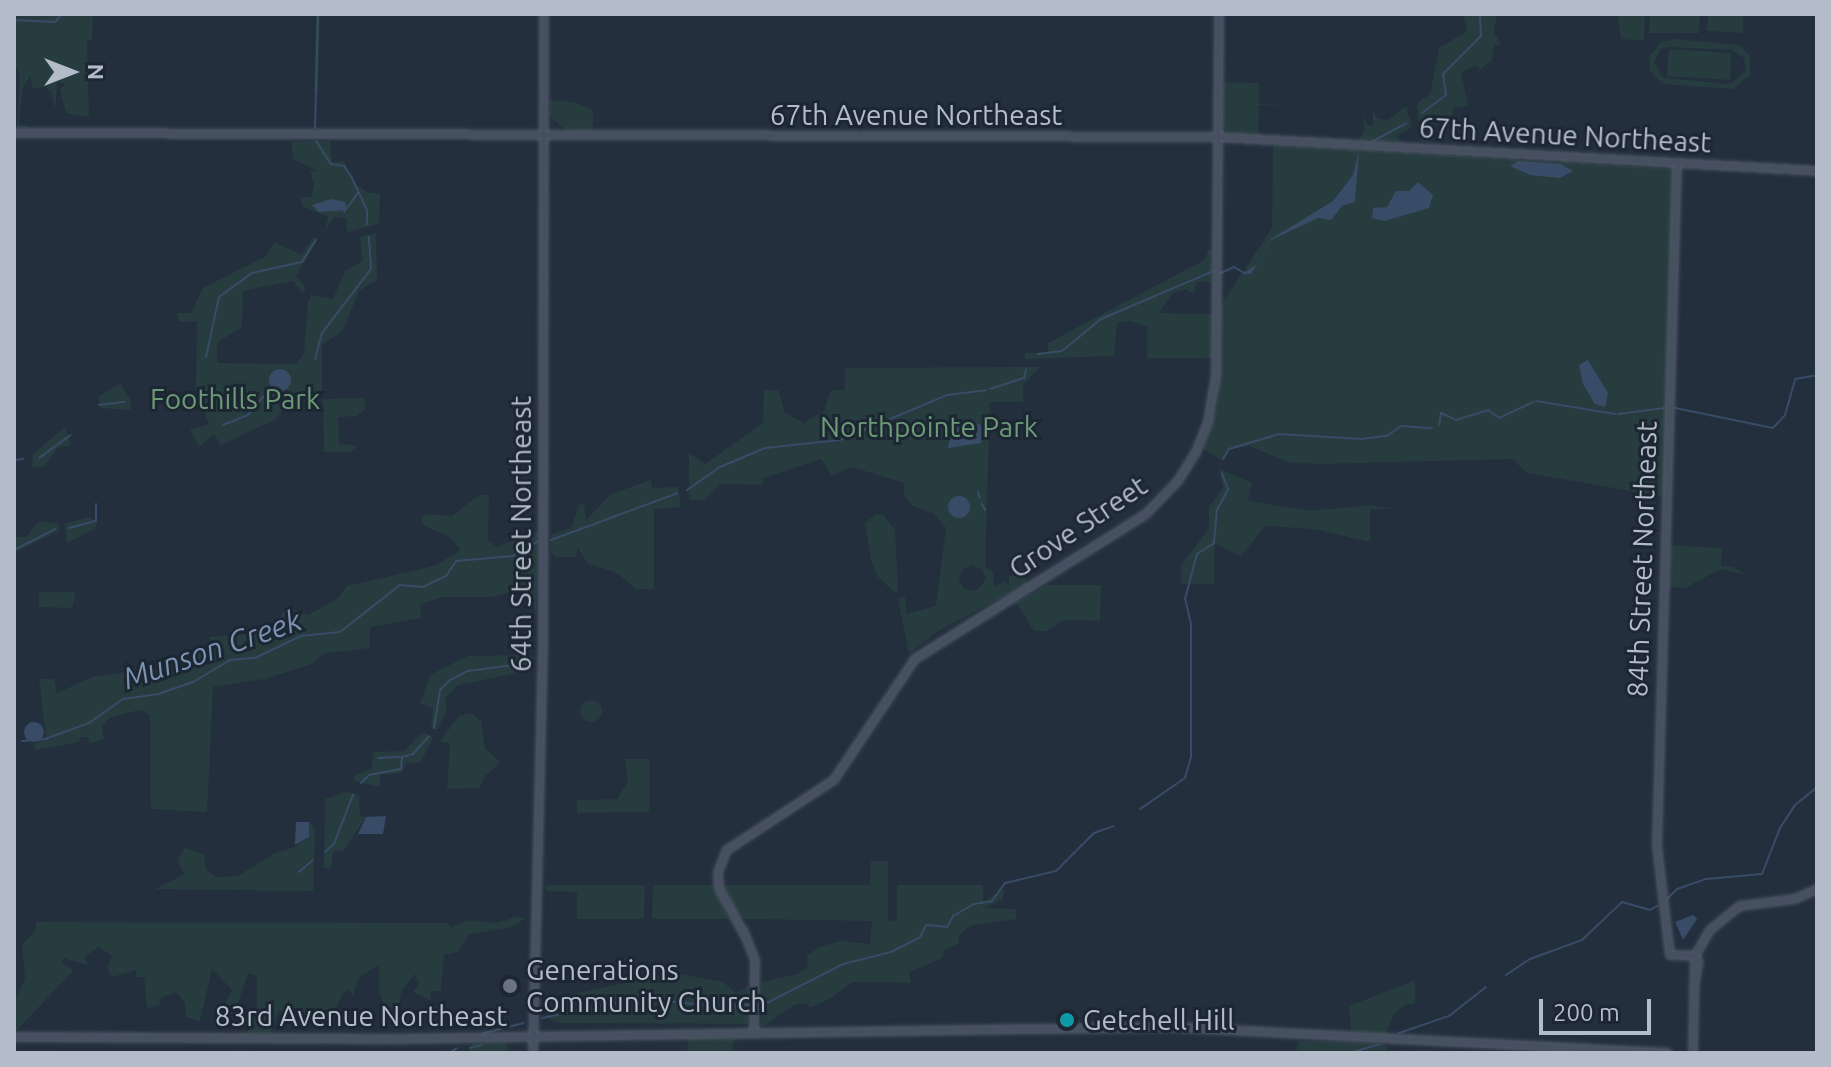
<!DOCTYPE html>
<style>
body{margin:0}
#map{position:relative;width:1831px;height:1067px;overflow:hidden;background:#242f3e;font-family:Ubuntu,sans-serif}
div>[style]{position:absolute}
.green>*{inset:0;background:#263c3f}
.round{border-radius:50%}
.water>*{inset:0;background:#394c67}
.stream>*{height:2px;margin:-1px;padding:0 1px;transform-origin:1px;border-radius:1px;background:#394c67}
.roads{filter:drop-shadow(0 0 2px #565f6c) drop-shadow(0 0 2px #565f6c)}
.secondary>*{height:6px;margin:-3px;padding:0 3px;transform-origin:3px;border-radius:3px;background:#465061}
.dots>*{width:22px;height:22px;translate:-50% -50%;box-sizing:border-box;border:4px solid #1d2633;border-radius:50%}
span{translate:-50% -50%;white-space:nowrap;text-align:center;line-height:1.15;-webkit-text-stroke:6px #1d2633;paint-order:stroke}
.street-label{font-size:28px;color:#b4bcc9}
.park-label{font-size:28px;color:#6b9a76}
.poi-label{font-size:28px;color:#b4bcc9}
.left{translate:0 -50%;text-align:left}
.water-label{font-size:30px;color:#7c92b1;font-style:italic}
.frame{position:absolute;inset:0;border:16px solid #b4bcc9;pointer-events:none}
.north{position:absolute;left:32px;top:32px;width:80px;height:80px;-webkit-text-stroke:6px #1d2633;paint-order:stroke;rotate:90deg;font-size:22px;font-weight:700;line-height:32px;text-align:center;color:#b4bcc9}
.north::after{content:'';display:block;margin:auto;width:28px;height:36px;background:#b4bcc9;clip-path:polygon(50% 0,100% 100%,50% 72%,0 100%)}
.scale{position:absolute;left:1539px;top:999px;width:112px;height:36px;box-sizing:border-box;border:4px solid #b4bcc9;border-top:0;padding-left:10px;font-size:24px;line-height:28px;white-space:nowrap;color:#b4bcc9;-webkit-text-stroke:6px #1d2633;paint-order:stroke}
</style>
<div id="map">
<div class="green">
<i style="clip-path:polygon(14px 14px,93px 14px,92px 40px,87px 40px,89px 117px,66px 113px,60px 89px,65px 84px,57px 82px,55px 110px,52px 93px,46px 87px,33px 89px,30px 76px,22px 90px,19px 124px,31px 128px,17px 128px,20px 77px,14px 59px)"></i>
<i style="clip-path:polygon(316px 14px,320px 14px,318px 91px,314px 91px)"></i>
<i style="clip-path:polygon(1463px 14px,1497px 14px,1494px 32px,1501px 45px,1494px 45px,1492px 60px,1481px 69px,1475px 65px,1461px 73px,1468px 105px,1453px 108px,1452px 118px,1430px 126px,1428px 143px,1421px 141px,1417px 103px,1430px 94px,1439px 48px,1467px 31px)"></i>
<i style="clip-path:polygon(1617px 14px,1645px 14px,1644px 41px,1621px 39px)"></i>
<i style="clip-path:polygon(1650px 14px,1700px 14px,1699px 33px,1649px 33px)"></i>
<i style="clip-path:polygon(1708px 14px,1743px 14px,1743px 33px,1707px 31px)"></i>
<i style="clip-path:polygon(evenodd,1676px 39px,1740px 45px,1750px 56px,1750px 75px,1733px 89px,1663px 84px,1650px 71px,1649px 57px,1661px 42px,1676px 39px,1668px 47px,1732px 50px,1744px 58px,1746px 71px,1730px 84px,1663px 78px,1654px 62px,1661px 49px,1668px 47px)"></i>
<i style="clip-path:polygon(1669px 49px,1731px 53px,1730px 80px,1667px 76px)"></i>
<i style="clip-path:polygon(1223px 82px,1259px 83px,1259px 104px,1295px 106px,1259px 105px,1258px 135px,1228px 133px,1222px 127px)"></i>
<i style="clip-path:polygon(550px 101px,574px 102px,593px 110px,593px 132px,566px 130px,549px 116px)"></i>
<i style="clip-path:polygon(1406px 106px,1412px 127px,1399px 134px,1398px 142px,1358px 140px,1364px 132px,1364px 113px,1367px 125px,1373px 125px,1373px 111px,1378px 119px,1388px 120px)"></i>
<i style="clip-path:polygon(330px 141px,332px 162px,344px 161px,353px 182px,368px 193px,380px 193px,379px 224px,347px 232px,346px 218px,334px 217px,325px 232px,328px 216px,303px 207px,300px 197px,311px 197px,314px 185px,310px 170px,319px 172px,293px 159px,291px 142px)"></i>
<i style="clip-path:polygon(1273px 145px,1673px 169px,1666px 497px,1527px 473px,1512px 459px,1322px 464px,1291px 463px,1249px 446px,1230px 449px,1222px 460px,1203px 449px,1218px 403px,1219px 308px,1272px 228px)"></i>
<i style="clip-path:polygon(376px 233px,377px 280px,359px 291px,343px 330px,322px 345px,322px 393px,295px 394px,276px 419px,221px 445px,214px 434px,199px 447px,190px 430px,209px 424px,196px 389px,197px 321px,179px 322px,177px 313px,191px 313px,203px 288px,266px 256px,274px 242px,302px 255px,313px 238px,318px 239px,296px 276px,306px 288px,303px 293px,293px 281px,243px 291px,242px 327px,217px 343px,217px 363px,296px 364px,304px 353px,308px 301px,312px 295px,333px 299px,345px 271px,362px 261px,360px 237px)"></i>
<i style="clip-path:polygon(1208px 250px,1213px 250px,1211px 282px,1197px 282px,1193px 294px,1186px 289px,1174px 292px,1159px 313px,1213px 314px,1213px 358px,1147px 358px,1147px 327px,1130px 321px,1117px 323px,1114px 356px,1025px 359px,1025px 353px,1048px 352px,1048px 343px,1206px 259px)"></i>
<i style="clip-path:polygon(evenodd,1040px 367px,1023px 385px,1023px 402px,990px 402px,985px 567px,993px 572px,995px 587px,1005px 581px,1009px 586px,1009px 576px,1025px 574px,1028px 584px,938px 631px,909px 654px,898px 600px,905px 595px,906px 614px,936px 606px,946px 528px,933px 513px,913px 506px,904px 495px,904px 483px,852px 467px,832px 476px,821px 459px,763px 478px,763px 485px,720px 484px,704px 500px,689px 500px,689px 453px,705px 464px,763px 423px,764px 389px,779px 391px,785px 413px,804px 423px,824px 411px,831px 390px,845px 390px,845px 368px,1040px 367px,972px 565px,982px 569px,986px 579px,976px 591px,965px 590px,959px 580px,962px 570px,972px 565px)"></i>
<i style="clip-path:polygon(120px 383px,131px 400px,130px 410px,101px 408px,98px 397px)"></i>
<i style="clip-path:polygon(365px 398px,365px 409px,357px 416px,338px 417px,339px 443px,358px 446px,350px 452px,324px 452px,323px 399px)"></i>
<i style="clip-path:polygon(65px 427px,71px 445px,58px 448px,43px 468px,32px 466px,33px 454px)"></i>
<i style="clip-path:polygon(1219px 469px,1252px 483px,1248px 501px,1311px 511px,1369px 505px,1393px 509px,1370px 509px,1370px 542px,1314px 529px,1265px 526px,1241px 556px,1215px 544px,1214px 584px,1181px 584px,1181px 565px,1209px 529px,1209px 507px,1223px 488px)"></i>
<i style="clip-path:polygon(651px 480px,652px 488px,678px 487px,681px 507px,654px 509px,654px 589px,636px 589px,617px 573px,587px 563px,578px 548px,576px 557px,555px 557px,551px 552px,551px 534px,571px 528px,579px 505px,584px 504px,586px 520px,611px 494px)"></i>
<i style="clip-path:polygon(479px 495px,489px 495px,488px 540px,497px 547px,538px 531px,536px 615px,532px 601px,519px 590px,491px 597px,442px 597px,420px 604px,421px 618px,370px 627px,369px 648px,325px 653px,312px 664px,264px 679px,213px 687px,207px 812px,151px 809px,150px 714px,139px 710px,109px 718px,102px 727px,104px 739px,89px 744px,88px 737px,81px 737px,78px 742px,35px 750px,34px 744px,46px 738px,39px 679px,54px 679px,57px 693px,95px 676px,173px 668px,181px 658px,212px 650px,209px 637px,269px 633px,286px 608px,308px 615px,336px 600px,347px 586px,434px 566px,461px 550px,450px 537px,424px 526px,421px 519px,426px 514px,452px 516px)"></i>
<i style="clip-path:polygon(876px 514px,884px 515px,895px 530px,898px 590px,894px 592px,877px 576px,871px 560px,865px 523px)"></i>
<i style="clip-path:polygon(89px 517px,97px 523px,95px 529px,67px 543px,65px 524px)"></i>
<i style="clip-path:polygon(39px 521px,59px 524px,59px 531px,14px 553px,14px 537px,26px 537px)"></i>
<i style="clip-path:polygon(1669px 545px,1722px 548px,1721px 566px,1733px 567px,1747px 575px,1721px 569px,1685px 588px,1668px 587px)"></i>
<i style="clip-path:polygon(1047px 585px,1101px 585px,1100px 621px,1064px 620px,1046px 631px,1034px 631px,1016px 602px)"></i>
<i style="clip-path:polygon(39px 592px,75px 592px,74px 601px,72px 608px,39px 607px)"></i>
<i style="clip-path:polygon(529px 655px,534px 658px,527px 671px,458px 685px,445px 699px,447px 710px,437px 730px,431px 727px,433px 708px,420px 704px,430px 675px,468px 656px)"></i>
<i class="round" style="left:580px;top:700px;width:22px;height:22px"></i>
<i style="clip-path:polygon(471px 713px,481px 721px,485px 749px,501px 762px,484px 777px,480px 788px,447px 789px,450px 744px,440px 741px,459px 716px)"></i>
<i style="clip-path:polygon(423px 732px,433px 737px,421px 762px,407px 763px,401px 773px,380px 775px,380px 787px,354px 781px,354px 776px,372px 768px,373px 752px,404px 751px)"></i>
<i style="clip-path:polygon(625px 759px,650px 759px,649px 812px,577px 813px,577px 800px,617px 799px,628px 781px)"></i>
<i style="clip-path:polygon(347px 792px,359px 795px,360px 816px,366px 817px,344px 850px,333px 851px,331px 868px,324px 868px,325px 799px)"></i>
<i style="clip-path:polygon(309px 822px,315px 829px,313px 891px,155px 889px,185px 874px,177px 861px,185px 848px,204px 854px,206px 870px,216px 877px,238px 876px,275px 853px,295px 847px,308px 837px)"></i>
<i style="clip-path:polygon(871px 861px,888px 861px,888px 921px,897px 920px,897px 885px,983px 885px,983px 902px,1005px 888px,1002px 900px,983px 908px,1015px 909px,1017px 919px,971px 925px,959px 935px,959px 943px,944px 950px,943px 958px,909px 972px,911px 983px,852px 982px,831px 998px,810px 1008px,806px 1003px,794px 1005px,762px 1027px,761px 982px,798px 974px,808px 966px,807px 956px,821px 946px,843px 941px,870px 944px,872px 921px,741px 919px,724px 885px,870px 885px)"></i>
<i style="clip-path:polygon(547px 885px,645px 885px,644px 919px,577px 919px,577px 892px,546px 891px)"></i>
<i style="clip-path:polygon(653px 885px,714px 885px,729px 919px,652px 919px)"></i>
<i style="clip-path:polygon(518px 917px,526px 918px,512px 927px,470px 934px,458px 952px,444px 955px,441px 991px,431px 991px,430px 1000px,413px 992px,419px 985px,415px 974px,402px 990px,398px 1010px,388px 1018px,379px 992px,379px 965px,360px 976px,353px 995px,348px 990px,342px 994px,335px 1012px,330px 1009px,305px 1020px,291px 1008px,278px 1012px,270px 1034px,243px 1034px,255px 1027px,251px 1021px,257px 1014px,257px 976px,248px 973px,233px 1017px,229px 1018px,222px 1009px,232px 990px,212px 969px,200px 1021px,186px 1017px,185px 1003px,176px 992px,161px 998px,160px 1005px,147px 1008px,144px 977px,136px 977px,136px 970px,112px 977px,107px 967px,112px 956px,99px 947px,84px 957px,90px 966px,63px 958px,62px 964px,74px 970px,14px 1033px,14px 1003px,25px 979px,22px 945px,35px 931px,36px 922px,448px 923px,450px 928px,468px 920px,494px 923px)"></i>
<i style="clip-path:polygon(674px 973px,723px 982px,736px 993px,748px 986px,748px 1024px,560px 1023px,546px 1017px,547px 1010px,572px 994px)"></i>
<i style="clip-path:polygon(1415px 980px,1415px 1004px,1406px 1004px,1394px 1014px,1386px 1034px,1351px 1031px,1349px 1006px)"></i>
<i style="clip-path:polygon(688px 1038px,735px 1038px,731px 1053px,687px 1053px)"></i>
<i style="clip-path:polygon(1299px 1041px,1384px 1043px,1387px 1050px,1296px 1053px)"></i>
<i style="clip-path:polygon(507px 1042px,508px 1053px,469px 1053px,472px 1043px)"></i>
</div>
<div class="water">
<i style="clip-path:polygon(1359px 151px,1355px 202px,1342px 206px,1331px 220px,1318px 218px,1271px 240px,1251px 274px,1242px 274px,1256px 265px,1271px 239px,1333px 201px,1353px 175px)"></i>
<i style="clip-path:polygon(1518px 161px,1561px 164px,1573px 171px,1560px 178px,1530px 175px,1510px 166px)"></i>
<i style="clip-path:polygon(1418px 182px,1433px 195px,1429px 208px,1384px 221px,1372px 218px,1373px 208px,1387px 207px,1396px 191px,1409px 191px)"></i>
<i style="clip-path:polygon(331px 199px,345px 202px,347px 210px,319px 212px,312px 205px)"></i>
<i style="clip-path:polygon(1588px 360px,1608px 393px,1605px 407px,1595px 404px,1583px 384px,1579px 365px)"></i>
<i class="round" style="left:269px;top:369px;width:22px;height:22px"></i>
<i style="clip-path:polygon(972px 421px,981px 425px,981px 443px,948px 448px,953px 426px)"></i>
<i class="round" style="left:948px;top:496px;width:22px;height:22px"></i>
<i class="round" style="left:24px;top:722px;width:20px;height:20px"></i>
<i style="clip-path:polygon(386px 816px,383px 834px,358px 834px,366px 817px)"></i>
<i style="clip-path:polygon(296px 822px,309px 822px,309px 837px,295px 845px)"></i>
<i style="clip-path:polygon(1693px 915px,1697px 919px,1683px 940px,1675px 922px)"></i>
</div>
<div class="stream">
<i style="left:14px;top:20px;width:41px;rotate:2.8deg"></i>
<i style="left:55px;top:22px;width:11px;rotate:-49deg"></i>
<i style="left:1422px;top:113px;width:30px;rotate:-37deg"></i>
<i style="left:1446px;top:95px;width:21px;rotate:-98deg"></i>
<i style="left:1443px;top:74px;width:54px;rotate:-45deg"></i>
<i style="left:1481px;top:36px;width:22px;rotate:-93deg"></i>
<i style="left:315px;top:128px;width:114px;rotate:-88.5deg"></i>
<i style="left:316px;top:141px;width:27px;rotate:57deg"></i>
<i style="left:331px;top:164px;width:13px;rotate:9deg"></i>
<i style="left:344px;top:166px;width:14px;rotate:56deg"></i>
<i style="left:352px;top:178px;width:35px;rotate:65deg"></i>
<i style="left:367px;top:210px;width:14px;rotate:90deg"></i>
<i style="left:1373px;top:141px;width:38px;rotate:-28deg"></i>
<i style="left:344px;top:212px;width:24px;rotate:-54deg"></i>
<i style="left:1221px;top:273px;width:14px;rotate:-25deg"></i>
<i style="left:1234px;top:267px;width:12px;rotate:31deg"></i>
<i style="left:1038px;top:354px;width:24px;rotate:-7deg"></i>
<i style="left:1062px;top:351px;width:50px;rotate:-39.4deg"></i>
<i style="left:1101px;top:319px;width:120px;rotate:-23.1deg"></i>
<i style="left:206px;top:357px;width:61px;rotate:-77.8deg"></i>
<i style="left:219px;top:297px;width:41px;rotate:-36deg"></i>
<i style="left:252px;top:273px;width:51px;rotate:-12.4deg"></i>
<i style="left:302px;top:262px;width:26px;rotate:-58deg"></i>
<i style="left:315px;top:359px;width:27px;rotate:-75deg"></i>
<i style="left:322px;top:333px;width:81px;rotate:-52.6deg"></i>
<i style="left:371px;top:269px;width:32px;rotate:-94deg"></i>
<i style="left:990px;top:389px;width:36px;rotate:-18deg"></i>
<i style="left:1024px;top:378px;width:9px;rotate:-77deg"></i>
<i style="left:1536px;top:401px;width:80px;rotate:9.3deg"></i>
<i style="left:99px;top:405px;width:26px;rotate:-7deg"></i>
<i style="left:1675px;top:408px;width:100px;rotate:11.5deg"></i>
<i style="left:1773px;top:428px;width:18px;rotate:-47deg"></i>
<i style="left:1785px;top:415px;width:37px;rotate:-74deg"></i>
<i style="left:1795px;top:379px;width:22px;rotate:-10deg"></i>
<i style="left:1618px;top:414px;width:47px;rotate:-7.3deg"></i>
<i style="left:223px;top:425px;width:27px;rotate:-22deg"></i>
<i style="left:248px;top:415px;width:34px;rotate:-50deg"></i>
<i style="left:1439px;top:425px;width:12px;rotate:-81deg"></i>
<i style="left:1441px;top:413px;width:17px;rotate:25deg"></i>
<i style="left:1456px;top:420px;width:34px;rotate:-17deg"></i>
<i style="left:1488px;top:410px;width:14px;rotate:36deg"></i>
<i style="left:1499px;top:418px;width:38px;rotate:-25deg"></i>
<i style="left:39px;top:458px;width:39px;rotate:-36deg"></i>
<i style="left:1223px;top:459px;width:12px;rotate:-59deg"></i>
<i style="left:1229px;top:449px;width:52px;rotate:-16.7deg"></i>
<i style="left:1279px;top:434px;width:82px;rotate:3.5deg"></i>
<i style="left:1361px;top:439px;width:26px;rotate:-7deg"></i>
<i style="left:1387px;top:436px;width:17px;rotate:-36deg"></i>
<i style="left:1401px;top:426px;width:31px;rotate:4deg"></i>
<i style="left:14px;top:460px;width:9px;rotate:-6deg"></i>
<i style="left:687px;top:490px;width:38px;rotate:-35deg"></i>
<i style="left:718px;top:468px;width:51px;rotate:-23.1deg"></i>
<i style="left:765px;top:448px;width:75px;rotate:-6.1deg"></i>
<i style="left:840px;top:440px;width:116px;rotate:-22.8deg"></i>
<i style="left:947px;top:395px;width:39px;rotate:-7deg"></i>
<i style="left:978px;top:492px;width:6px;rotate:72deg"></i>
<i style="left:982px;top:504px;width:7px;rotate:63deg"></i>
<i style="left:69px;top:528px;width:28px;rotate:-15deg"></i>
<i style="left:96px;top:521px;width:17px;rotate:-90deg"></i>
<i style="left:551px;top:540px;width:135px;rotate:-20.3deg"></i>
<i style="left:14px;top:550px;width:46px;rotate:-27.1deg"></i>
<i style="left:520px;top:552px;width:11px;rotate:52deg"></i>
<i style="left:434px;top:728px;width:38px;rotate:-81deg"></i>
<i style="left:440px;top:690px;width:14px;rotate:-45deg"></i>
<i style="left:450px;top:680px;width:20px;rotate:-27deg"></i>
<i style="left:468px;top:671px;width:61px;rotate:-7.6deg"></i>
<i style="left:22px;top:741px;width:23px;rotate:-5deg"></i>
<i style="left:45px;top:739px;width:47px;rotate:-20deg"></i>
<i style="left:89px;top:723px;width:42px;rotate:-35.2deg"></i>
<i style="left:123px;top:699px;width:35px;rotate:-8deg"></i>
<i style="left:158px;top:694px;width:37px;rotate:-19deg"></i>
<i style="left:193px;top:682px;width:43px;rotate:-30.7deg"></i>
<i style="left:230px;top:660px;width:25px;rotate:-5deg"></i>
<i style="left:255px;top:658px;width:51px;rotate:-25.6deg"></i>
<i style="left:301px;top:636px;width:39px;rotate:-6deg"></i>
<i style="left:340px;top:632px;width:76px;rotate:-38.1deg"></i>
<i style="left:400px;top:585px;width:23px;rotate:5deg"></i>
<i style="left:423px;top:587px;width:25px;rotate:-26deg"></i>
<i style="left:446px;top:576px;width:18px;rotate:-56deg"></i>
<i style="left:456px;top:561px;width:57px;rotate:-5deg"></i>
<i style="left:513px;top:556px;width:29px;rotate:-31deg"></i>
<i style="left:378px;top:758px;width:22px;rotate:-3deg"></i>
<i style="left:361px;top:783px;width:11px;rotate:-45deg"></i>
<i style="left:369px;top:775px;width:33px;rotate:-11deg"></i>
<i style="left:401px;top:769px;width:12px;rotate:-85deg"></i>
<i style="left:402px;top:757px;width:11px;rotate:-15deg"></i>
<i style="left:413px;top:754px;width:24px;rotate:-48deg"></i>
<i style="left:1140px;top:809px;width:55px;rotate:-34.6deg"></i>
<i style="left:1185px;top:778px;width:22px;rotate:-74deg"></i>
<i style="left:1191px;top:757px;width:133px;rotate:-90deg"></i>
<i style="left:1191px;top:624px;width:26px;rotate:-103deg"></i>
<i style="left:1185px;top:599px;width:47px;rotate:-75.1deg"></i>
<i style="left:1197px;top:554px;width:20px;rotate:-33deg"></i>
<i style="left:1214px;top:543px;width:33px;rotate:-85deg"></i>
<i style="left:1217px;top:510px;width:24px;rotate:-62deg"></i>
<i style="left:1228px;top:489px;width:17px;rotate:-111deg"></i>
<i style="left:325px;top:852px;width:12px;rotate:-42deg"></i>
<i style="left:334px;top:844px;width:53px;rotate:-68.8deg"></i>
<i style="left:299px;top:872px;width:18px;rotate:-41deg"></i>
<i style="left:1667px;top:899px;width:14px;rotate:-45deg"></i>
<i style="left:1677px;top:889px;width:31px;rotate:-19deg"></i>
<i style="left:1706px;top:879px;width:56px;rotate:-5.1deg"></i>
<i style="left:1762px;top:874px;width:49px;rotate:-68.6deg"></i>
<i style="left:1780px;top:828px;width:27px;rotate:-57deg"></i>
<i style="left:1795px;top:805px;width:28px;rotate:-39deg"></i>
<i style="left:1506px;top:975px;width:29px;rotate:-34deg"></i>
<i style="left:1530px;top:959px;width:55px;rotate:-20.1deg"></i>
<i style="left:1582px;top:940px;width:55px;rotate:-43.5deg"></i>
<i style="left:1622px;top:902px;width:29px;rotate:16deg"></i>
<i style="left:1650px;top:910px;width:8px;rotate:-30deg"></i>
<i style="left:761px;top:1006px;width:92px;rotate:-27.1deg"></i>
<i style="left:843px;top:964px;width:49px;rotate:-14deg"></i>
<i style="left:891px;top:952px;width:33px;rotate:-27deg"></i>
<i style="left:920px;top:937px;width:13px;rotate:-63deg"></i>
<i style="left:926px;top:925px;width:21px;rotate:5deg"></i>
<i style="left:947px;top:927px;width:13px;rotate:-61deg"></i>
<i style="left:953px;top:916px;width:24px;rotate:-30deg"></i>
<i style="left:974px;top:904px;width:18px;rotate:-9deg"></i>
<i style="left:992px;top:901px;width:22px;rotate:-54deg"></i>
<i style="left:1005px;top:883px;width:52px;rotate:-13.2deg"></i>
<i style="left:1056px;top:871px;width:54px;rotate:-45deg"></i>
<i style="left:1094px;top:833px;width:21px;rotate:-19deg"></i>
<i style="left:542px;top:1018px;width:101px;rotate:-11.4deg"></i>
<i style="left:641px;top:998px;width:78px;rotate:6.7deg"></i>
<i style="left:718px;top:1007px;width:31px;rotate:-4deg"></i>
<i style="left:484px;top:1033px;width:41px;rotate:-14deg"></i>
<i style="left:1399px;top:1033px;width:53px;rotate:-18.8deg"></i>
<i style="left:1449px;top:1016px;width:47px;rotate:-38.1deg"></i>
<i style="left:470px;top:1048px;width:12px;rotate:-14deg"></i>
<i style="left:449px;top:1053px;width:9px;rotate:-32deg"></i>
<i style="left:1350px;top:1053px;width:30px;rotate:-17deg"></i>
</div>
<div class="roads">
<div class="secondary">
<i style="left:14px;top:133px;width:1203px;rotate:0.19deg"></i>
<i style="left:1217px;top:137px;width:601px;rotate:3.24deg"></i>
<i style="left:1677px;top:163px;width:683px;rotate:91.68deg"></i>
<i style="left:1657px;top:846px;width:110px;rotate:83.2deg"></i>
<i style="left:1670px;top:955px;width:25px;rotate:2deg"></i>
<i style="left:743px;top:930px;width:32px;rotate:68deg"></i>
<i style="left:755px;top:960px;width:73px;rotate:90.8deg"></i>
<i style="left:743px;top:932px;width:50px;rotate:-118.6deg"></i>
<i style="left:719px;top:888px;width:16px;rotate:-94deg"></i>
<i style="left:718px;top:872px;width:24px;rotate:-68deg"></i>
<i style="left:727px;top:850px;width:128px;rotate:-33.2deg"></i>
<i style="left:834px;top:780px;width:146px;rotate:-56.2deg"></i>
<i style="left:915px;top:659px;width:273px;rotate:-32.1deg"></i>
<i style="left:1146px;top:514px;width:46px;rotate:-45.9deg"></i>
<i style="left:1178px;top:481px;width:34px;rotate:-58deg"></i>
<i style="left:1196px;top:452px;width:32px;rotate:-68deg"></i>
<i style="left:1208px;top:422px;width:47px;rotate:-80.1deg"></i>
<i style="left:1216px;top:376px;width:362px;rotate:-89.5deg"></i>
<i style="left:1694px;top:987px;width:27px;rotate:-80deg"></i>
<i style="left:14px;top:1037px;width:381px;rotate:0.3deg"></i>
<i style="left:395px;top:1039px;width:774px;rotate:-0.89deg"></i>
<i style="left:1169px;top:1027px;width:500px;rotate:3deg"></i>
<i style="left:533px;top:1053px;width:402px;rotate:-88.6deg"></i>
<i style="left:543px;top:651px;width:637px;rotate:-89.91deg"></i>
<i style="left:1693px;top:1053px;width:97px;rotate:-88.8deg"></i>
<i style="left:1695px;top:956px;width:30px;rotate:-60deg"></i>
<i style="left:1710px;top:930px;width:38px;rotate:-39deg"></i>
<i style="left:1740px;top:906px;width:55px;rotate:-7.3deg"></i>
<i style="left:1795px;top:899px;width:24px;rotate:-24deg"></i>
</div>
</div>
<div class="dots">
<i style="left:510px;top:986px;background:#6b7280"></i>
<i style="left:1067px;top:1020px;background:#0f9aa8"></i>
</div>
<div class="street-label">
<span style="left:916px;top:115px">67th Avenue Northeast</span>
<span style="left:1565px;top:135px;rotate:3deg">67th Avenue Northeast</span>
<span style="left:1078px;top:527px;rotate:-34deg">Grove Street</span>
<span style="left:521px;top:534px;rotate:-90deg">64th Street Northeast</span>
<span style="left:1642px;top:559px;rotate:-88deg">84th Street Northeast</span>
<span style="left:361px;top:1016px">83rd Avenue Northeast</span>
</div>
<div class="park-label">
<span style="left:235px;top:399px">Foothills Park</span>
<span style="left:929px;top:427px">Northpointe Park</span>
</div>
<div class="poi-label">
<span class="left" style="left:526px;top:986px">Generations<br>Community Church</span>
<span class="left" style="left:1083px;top:1020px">Getchell Hill</span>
</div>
<div class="water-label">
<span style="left:212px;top:649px;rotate:-19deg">Munson Creek</span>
</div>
<div class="frame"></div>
<div class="north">N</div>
<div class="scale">200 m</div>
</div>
